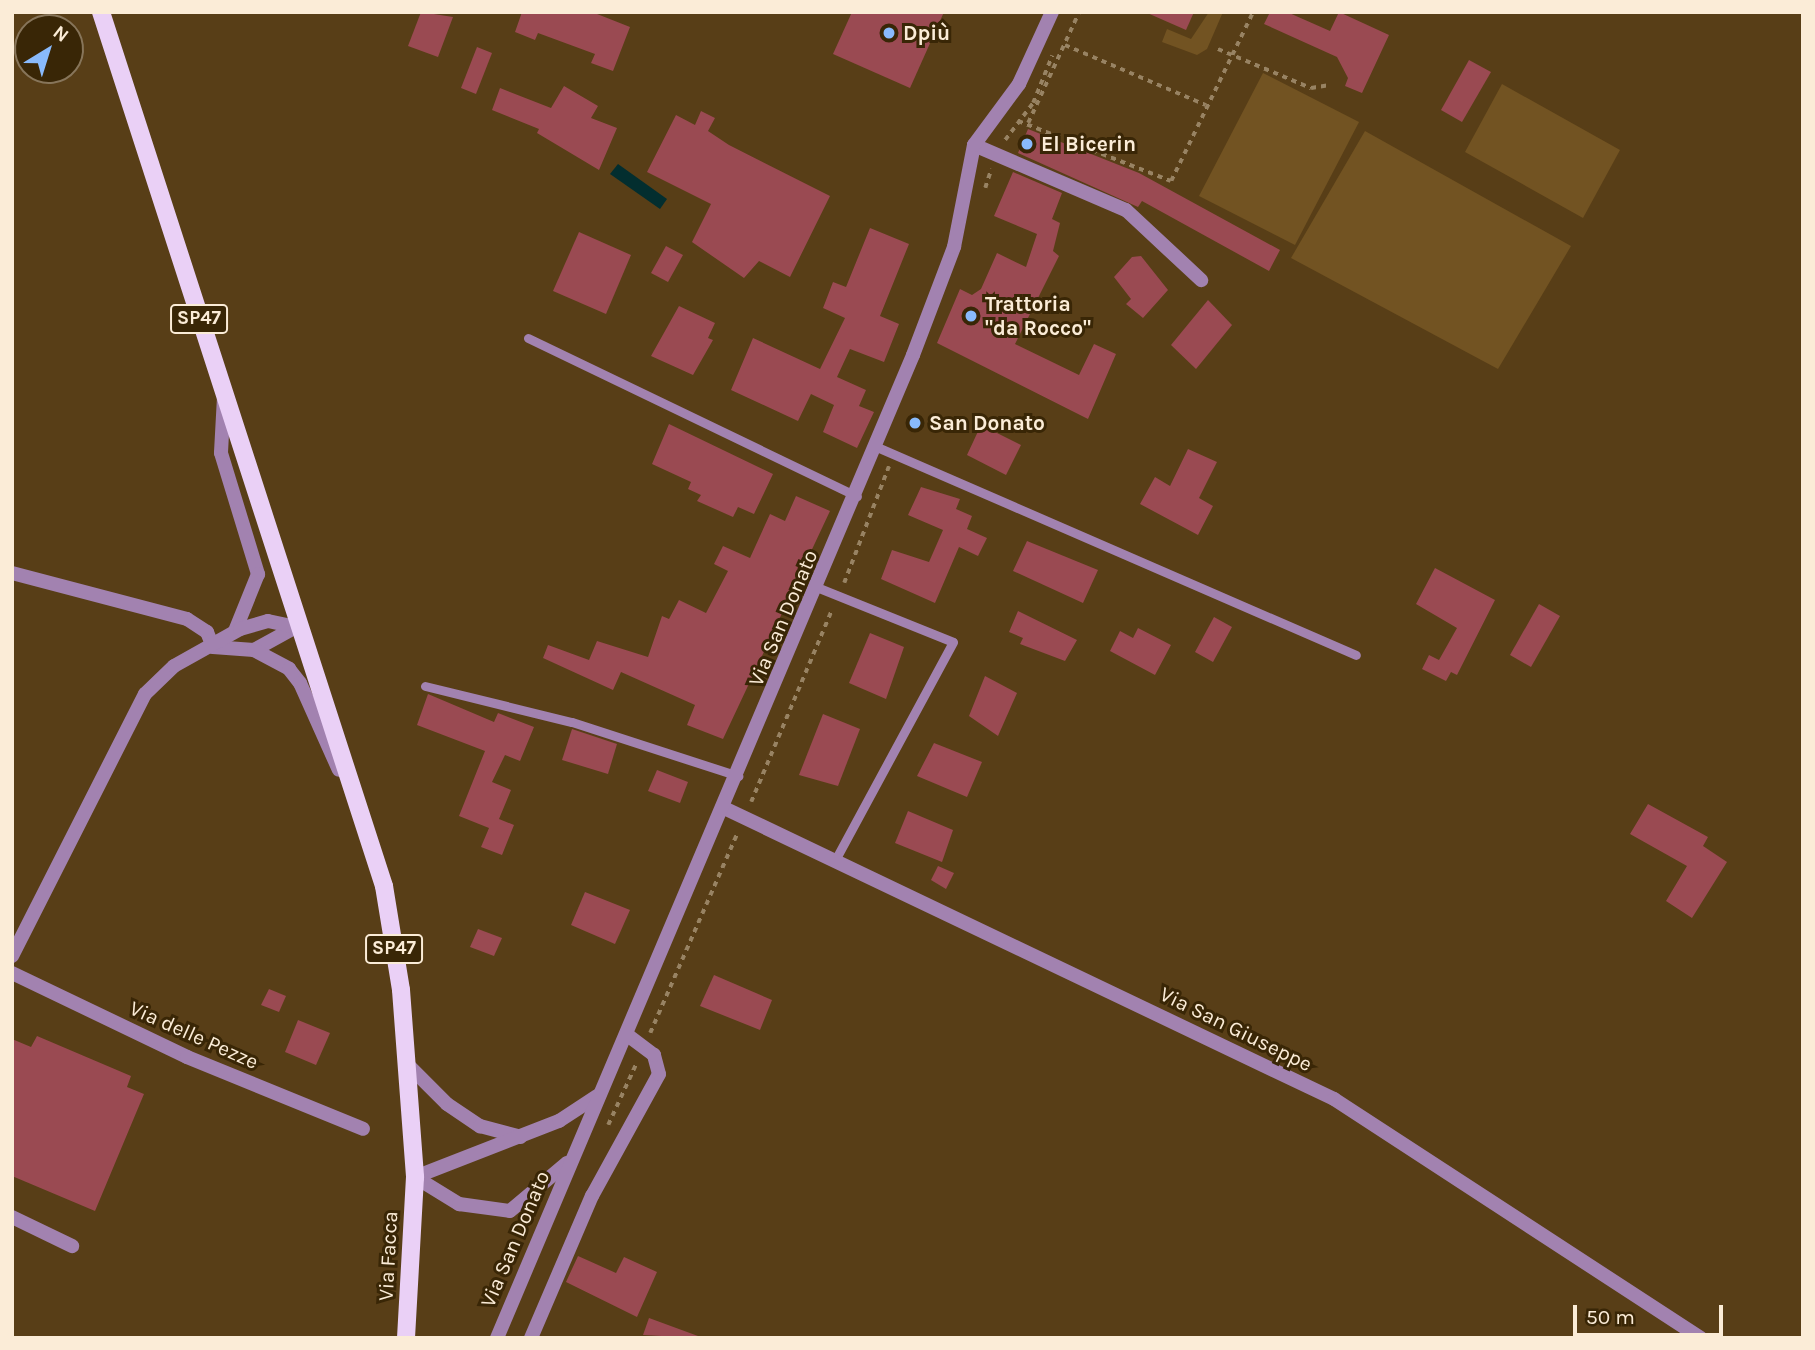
<!DOCTYPE html>
<meta charset="utf-8">
<style>
body{margin:0}
#map{position:relative;width:1815px;height:1350px;overflow:hidden;background:#583e17;font-family:Karla,sans-serif}
div>[style]{position:absolute}
.green>*{inset:0;background:#725322}
.water>*{inset:0;background:#032e2f}
.building>*{inset:0;background:#9a4a52}
.path>*{height:3.5px;margin-top:-1.75px;transform-origin:0;background:repeating-linear-gradient(90deg,#988363 0 5px,transparent 0 10px)}
.service>*{height:9px;margin:-4.5px;padding:0 4.5px;transform-origin:4.5px;border-radius:4.5px;background:#a282b0}
.minor>*{height:14px;margin:-7px;padding:0 7px;transform-origin:7px;border-radius:7px;background:#a282b0}
.tertiary>*{height:14px;margin:-7px;padding:0 7px;transform-origin:7px;border-radius:7px;background:#a282b0}
.primary>*{height:18px;margin:-9px;padding:0 9px;transform-origin:9px;border-radius:9px;background:#ead0f6}
.dots>*{width:19px;height:19px;translate:-50% -50%;box-sizing:border-box;border:4px solid #392606;border-radius:50%}
span{translate:-50% -50%;white-space:nowrap;text-align:center;line-height:1.15;-webkit-text-stroke:6px #392606;paint-order:stroke}
.shield-label span{padding:2px 5px;background:#392606;border:2px solid;border-radius:5px;-webkit-text-stroke-width:0}
.shield-label{font-size:19px;color:#fbecd7;font-weight:700}
.poi-label{font-size:21px;color:#fbecd7;font-weight:700}
.left{translate:0 -50%;text-align:left}
.street-label{font-size:21px;color:#fbecd7}
.frame{position:absolute;inset:0;border:14px solid #fbecd7;pointer-events:none}
.north{position:absolute;left:14px;top:14px;width:70px;height:70px;box-sizing:border-box;background:#392606;border:2px solid #87755a;border-radius:50%;rotate:38deg;font-size:19px;font-weight:700;line-height:28px;text-align:center;color:#fbecd7}
.north::after{content:'';display:block;margin:auto;width:24px;height:32px;background:#89bafc;clip-path:polygon(50% 0,100% 100%,50% 72%,0 100%)}
.scale{position:absolute;left:1573px;top:1305px;width:150px;height:32px;box-sizing:border-box;border:4px solid #fbecd7;border-top:0;padding-left:9px;font-size:21px;line-height:24px;white-space:nowrap;color:#fbecd7;-webkit-text-stroke:5px #392606;paint-order:stroke}
</style>
<div id="map">
<div class="green">
<i style="clip-path:polygon(1209px 12px,1223px 12px,1207px 49px,1197px 55px,1162px 42px,1167px 29px,1191px 39px)"></i>
<i style="clip-path:polygon(1263px 73px,1359px 122px,1295px 245px,1199px 196px)"></i>
<i style="clip-path:polygon(1502px 84px,1620px 150px,1583px 218px,1465px 152px)"></i>
<i style="clip-path:polygon(1365px 131px,1571px 246px,1498px 369px,1291px 258px)"></i>
</div>
<div class="water">
<i style="clip-path:polygon(618px 164px,667px 199px,660px 209px,610px 174px)"></i>
</div>
<div class="building">
<i style="clip-path:polygon(421px 12px,453px 17px,438px 57px,408px 46px)"></i>
<i style="clip-path:polygon(522px 12px,592px 12px,630px 27px,613px 71px,591px 63px,595px 54px,538px 33px,535px 40px,515px 32px)"></i>
<i style="clip-path:polygon(852px 12px,944px 12px,910px 88px,833px 54px)"></i>
<i style="clip-path:polygon(1145px 12px,1194px 12px,1186px 30px)"></i>
<i style="clip-path:polygon(1270px 12px,1287px 12px,1330px 31px,1339px 12px,1389px 35px,1362px 93px,1345px 86px,1348px 78px,1337px 57px,1264px 24px)"></i>
<i style="clip-path:polygon(477px 47px,492px 53px,476px 94px,461px 88px)"></i>
<i style="clip-path:polygon(1469px 60px,1491px 72px,1462px 122px,1441px 110px)"></i>
<i style="clip-path:polygon(564px 86px,598px 106px,591px 118px,617px 128px,599px 170px,537px 133px,539px 129px,492px 110px,500px 88px,551px 108px)"></i>
<i style="clip-path:polygon(701px 111px,715px 118px,708px 131px,729px 145px,830px 196px,790px 277px,759px 261px,744px 278px,692px 242px,711px 204px,647px 172px,676px 115px,695px 125px)"></i>
<i style="clip-path:polygon(1028px 129px,1139px 173px,1280px 250px,1269px 271px,1142px 201px,1138px 207px,1018px 153px)"></i>
<i style="clip-path:polygon(1013px 172px,1062px 193px,1052px 219px,1060px 223px,1053px 251px,1059px 256px,1015px 344px,1079px 375px,1094px 344px,1116px 354px,1088px 419px,937px 343px,960px 289px,972px 295px,981px 289px,997px 253px,1026px 267px,1037px 234px,994px 216px)"></i>
<i style="clip-path:polygon(870px 228px,909px 244px,880px 316px,899px 324px,884px 362px,850px 349px,837px 377px,866px 390px,859px 406px,874px 412px,857px 448px,823px 432px,834px 405px,811px 394px,798px 421px,731px 390px,753px 338px,820px 369px,845px 318px,823px 308px,833px 282px,846px 287px)"></i>
<i style="clip-path:polygon(579px 232px,631px 255px,606px 314px,553px 291px)"></i>
<i style="clip-path:polygon(666px 246px,683px 255px,668px 282px,651px 273px)"></i>
<i style="clip-path:polygon(1141px 256px,1168px 290px,1143px 318px,1126px 304px,1131px 299px,1114px 277px,1132px 257px)"></i>
<i style="clip-path:polygon(1208px 300px,1232px 325px,1196px 369px,1171px 345px)"></i>
<i style="clip-path:polygon(679px 306px,715px 323px,708px 338px,713px 340px,693px 375px,651px 356px)"></i>
<i style="clip-path:polygon(669px 424px,773px 474px,754px 514px,738px 507px,733px 517px,697px 501px,701px 495px,688px 489px,691px 482px,652px 464px)"></i>
<i style="clip-path:polygon(981px 425px,1021px 445px,1006px 475px,967px 455px)"></i>
<i style="clip-path:polygon(1188px 449px,1217px 462px,1199px 498px,1213px 506px,1198px 535px,1140px 504px,1155px 477px,1170px 486px)"></i>
<i style="clip-path:polygon(921px 487px,960px 499px,956px 509px,972px 516px,967px 529px,987px 538px,978px 556px,959px 547px,935px 603px,881px 579px,892px 550px,929px 562px,943px 530px,908px 515px)"></i>
<i style="clip-path:polygon(796px 496px,830px 511px,723px 739px,687px 725px,695px 705px,621px 672px,613px 690px,543px 658px,548px 645px,589px 660px,597px 641px,648px 657px,662px 616px,669px 619px,679px 600px,706px 613px,728px 571px,714px 564px,723px 546px,750px 558px,770px 514px,785px 521px)"></i>
<i style="clip-path:polygon(1027px 541px,1098px 570px,1083px 603px,1013px 571px)"></i>
<i style="clip-path:polygon(1435px 568px,1495px 600px,1457px 675px,1451px 672px,1446px 681px,1422px 669px,1429px 655px,1439px 660px,1457px 628px,1416px 604px)"></i>
<i style="clip-path:polygon(1539px 604px,1560px 616px,1531px 667px,1510px 655px)"></i>
<i style="clip-path:polygon(1018px 611px,1077px 640px,1065px 661px,1020px 644px,1023px 638px,1009px 632px)"></i>
<i style="clip-path:polygon(1214px 617px,1232px 627px,1213px 662px,1195px 652px)"></i>
<i style="clip-path:polygon(1138px 628px,1171px 645px,1155px 675px,1110px 651px,1120px 631px,1133px 638px)"></i>
<i style="clip-path:polygon(870px 633px,904px 647px,886px 699px,849px 683px)"></i>
<i style="clip-path:polygon(985px 676px,1017px 693px,998px 736px,969px 716px)"></i>
<i style="clip-path:polygon(428px 694px,494px 722px,498px 713px,534px 727px,520px 761px,505px 755px,492px 782px,511px 790px,499px 819px,514px 825px,502px 855px,481px 847px,489px 828px,459px 816px,485px 751px,417px 725px)"></i>
<i style="clip-path:polygon(823px 714px,860px 729px,838px 786px,799px 775px)"></i>
<i style="clip-path:polygon(572px 729px,617px 744px,608px 774px,562px 760px)"></i>
<i style="clip-path:polygon(934px 743px,982px 762px,967px 797px,917px 776px)"></i>
<i style="clip-path:polygon(657px 770px,688px 782px,680px 803px,648px 791px)"></i>
<i style="clip-path:polygon(1648px 804px,1708px 837px,1703px 846px,1727px 862px,1692px 918px,1666px 901px,1687px 866px,1630px 834px)"></i>
<i style="clip-path:polygon(908px 811px,953px 830px,942px 862px,895px 843px)"></i>
<i style="clip-path:polygon(938px 866px,954px 873px,946px 889px,931px 880px)"></i>
<i style="clip-path:polygon(585px 892px,630px 910px,615px 944px,571px 925px)"></i>
<i style="clip-path:polygon(478px 929px,502px 938px,494px 956px,470px 947px)"></i>
<i style="clip-path:polygon(714px 975px,772px 1000px,760px 1030px,700px 1006px)"></i>
<i style="clip-path:polygon(269px 989px,286px 996px,279px 1012px,261px 1005px)"></i>
<i style="clip-path:polygon(298px 1020px,330px 1033px,316px 1065px,285px 1052px)"></i>
<i style="clip-path:polygon(37px 1036px,131px 1076px,127px 1087px,144px 1094px,95px 1211px,12px 1176px,12px 1039px,31px 1047px)"></i>
<i style="clip-path:polygon(578px 1256px,616px 1273px,624px 1257px,657px 1272px,637px 1317px,566px 1282px)"></i>
<i style="clip-path:polygon(649px 1318px,698px 1336px,697px 1338px,643px 1335px)"></i>
</div>
<div class="path">
<i style="left:1065px;top:45px;width:153px;rotate:23.1deg"></i>
<i style="left:1218px;top:49px;width:101px;rotate:22.8deg"></i>
<i style="left:1311px;top:88px;width:19px;rotate:-9deg"></i>
<i style="left:1018px;top:121px;width:164px;rotate:21.4deg"></i>
<i style="left:1171px;top:181px;width:188px;rotate:-64.1deg"></i>
<i style="left:1028px;top:123px;width:122px;rotate:-65.3deg"></i>
<i style="left:1005px;top:140px;width:46px;rotate:-52.9deg"></i>
<i style="left:1033px;top:103px;width:51px;rotate:-68deg"></i>
<i style="left:985px;top:188px;width:20px;rotate:-72deg"></i>
<i style="left:844px;top:583px;width:125px;rotate:-69deg"></i>
<i style="left:751px;top:802px;width:209px;rotate:-67.2deg"></i>
<i style="left:650px;top:1033px;width:219px;rotate:-66.4deg"></i>
<i style="left:608px;top:1125px;width:69px;rotate:-65.3deg"></i>
</div>
<div class="service">
<i style="left:528px;top:338px;width:365px;rotate:25.7deg"></i>
<i style="left:877px;top:447px;width:522px;rotate:23.47deg"></i>
<i style="left:819px;top:588px;width:144px;rotate:21.9deg"></i>
<i style="left:953px;top:642px;width:246px;rotate:118.4deg"></i>
<i style="left:425px;top:686px;width:151px;rotate:13.8deg"></i>
<i style="left:572px;top:722px;width:175px;rotate:18deg"></i>
</div>
<div class="minor">
<i style="left:974px;top:145px;width:165px;rotate:23.2deg"></i>
<i style="left:1126px;top:210px;width:103px;rotate:43deg"></i>
<i style="left:224px;top:397px;width:56px;rotate:93.1deg"></i>
<i style="left:221px;top:453px;width:127px;rotate:73deg"></i>
<i style="left:258px;top:574px;width:61px;rotate:112deg"></i>
<i style="left:12px;top:573px;width:181px;rotate:14.7deg"></i>
<i style="left:187px;top:619px;width:24px;rotate:33deg"></i>
<i style="left:207px;top:632px;width:16px;rotate:68deg"></i>
<i style="left:213px;top:647px;width:41px;rotate:4.2deg"></i>
<i style="left:254px;top:650px;width:48px;rotate:-28.7deg"></i>
<i style="left:254px;top:650px;width:40px;rotate:28deg"></i>
<i style="left:289px;top:669px;width:18px;rotate:52deg"></i>
<i style="left:300px;top:683px;width:95px;rotate:65.9deg"></i>
<i style="left:724px;top:808px;width:676px;rotate:25.5deg"></i>
<i style="left:1334px;top:1099px;width:438px;rotate:33.1deg"></i>
<i style="left:12px;top:956px;width:294px;rotate:-63.1deg"></i>
<i style="left:145px;top:694px;width:40px;rotate:-44deg"></i>
<i style="left:174px;top:666px;width:76px;rotate:-29.3deg"></i>
<i style="left:240px;top:629px;width:29px;rotate:-16deg"></i>
<i style="left:268px;top:621px;width:29px;rotate:12deg"></i>
<i style="left:12px;top:973px;width:194px;rotate:25.6deg"></i>
<i style="left:187px;top:1057px;width:190px;rotate:22.2deg"></i>
<i style="left:12px;top:1217px;width:67px;rotate:25.8deg"></i>
<i style="left:531px;top:1338px;width:155px;rotate:-66.8deg"></i>
<i style="left:592px;top:1196px;width:139px;rotate:-61.2deg"></i>
<i style="left:659px;top:1074px;width:20px;rotate:-105deg"></i>
<i style="left:654px;top:1055px;width:34px;rotate:-143deg"></i>
</div>
<div class="tertiary">
<i style="left:408px;top:1065px;width:55px;rotate:45deg"></i>
<i style="left:447px;top:1104px;width:40px;rotate:34deg"></i>
<i style="left:480px;top:1126px;width:42px;rotate:15deg"></i>
<i style="left:415px;top:1177px;width:155px;rotate:-21.3deg"></i>
<i style="left:559px;top:1121px;width:45px;rotate:-33.3deg"></i>
<i style="left:415px;top:1177px;width:52px;rotate:31.5deg"></i>
<i style="left:459px;top:1204px;width:51px;rotate:7.8deg"></i>
<i style="left:510px;top:1211px;width:75px;rotate:-40.1deg"></i>
<i style="left:497px;top:1338px;width:1067px;rotate:-67.06deg"></i>
<i style="left:913px;top:355px;width:116px;rotate:-69.2deg"></i>
<i style="left:954px;top:247px;width:104px;rotate:-78.9deg"></i>
<i style="left:974px;top:145px;width:76px;rotate:-53.6deg"></i>
<i style="left:1019px;top:84px;width:79px;rotate:-65.4deg"></i>
</div>
<div class="primary">
<i style="left:101px;top:12px;width:919px;rotate:72.06deg"></i>
<i style="left:384px;top:886px;width:105px;rotate:80.7deg"></i>
<i style="left:401px;top:990px;width:188px;rotate:85.7deg"></i>
<i style="left:415px;top:1177px;width:161px;rotate:93.2deg"></i>
</div>
<div class="dots">
<i style="left:889px;top:33px;background:#89bafc"></i>
<i style="left:1027px;top:144px;background:#89bafc"></i>
<i style="left:971px;top:316px;background:#89bafc"></i>
<i style="left:915px;top:423px;background:#89bafc"></i>
</div>
<div class="shield-label">
<span style="left:199px;top:319px">SP47</span>
<span style="left:394px;top:949px">SP47</span>
</div>
<div class="poi-label">
<span class="left" style="left:903px;top:33px">Dpiù</span>
<span class="left" style="left:1041px;top:144px">El Bicerin</span>
<span class="left" style="left:985px;top:316px">Trattoria<br>"da Rocco"</span>
<span class="left" style="left:929px;top:423px">San Donato</span>
</div>
<div class="street-label">
<span style="left:783px;top:618px;rotate:-67deg">Via San Donato</span>
<span style="left:1236px;top:1029px;rotate:26deg">Via San Giuseppe</span>
<span style="left:194px;top:1035px;rotate:24deg">Via delle Pezze</span>
<span style="left:515px;top:1239px;rotate:-67deg">Via San Donato</span>
<span style="left:388px;top:1256px;rotate:-87deg">Via Facca</span>
</div>
<div class="frame"></div>
<div class="north">N</div>
<div class="scale">50 m</div>
</div>
